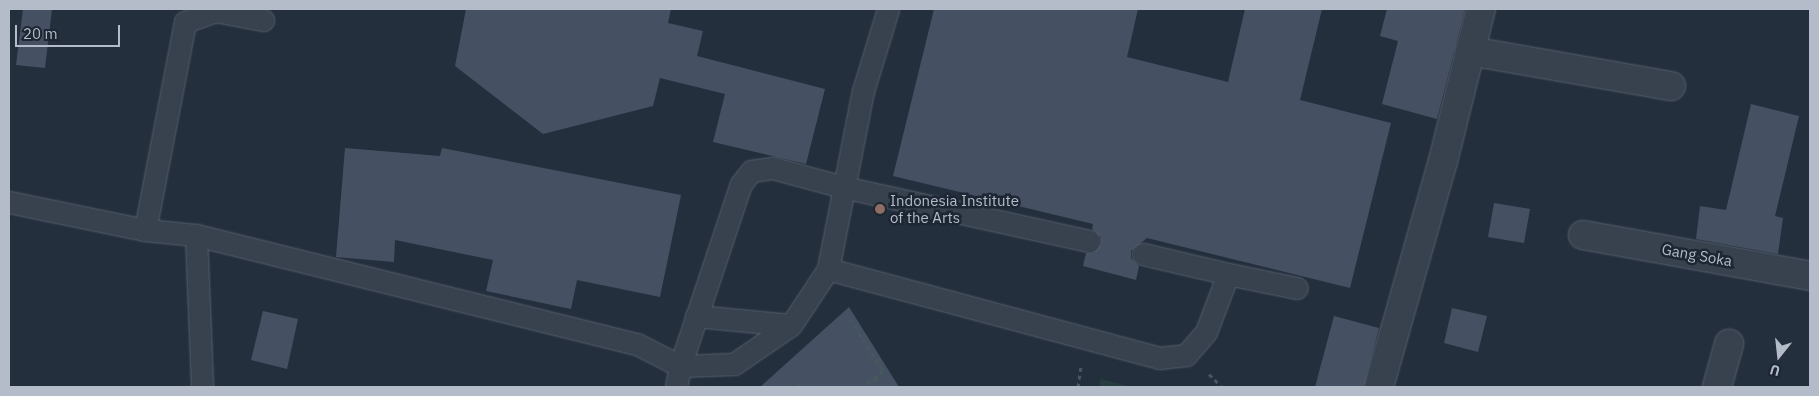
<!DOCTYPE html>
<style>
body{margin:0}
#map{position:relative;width:1819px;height:396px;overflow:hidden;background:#242f3e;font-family:"IBM Plex Sans",sans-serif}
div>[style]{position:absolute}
.green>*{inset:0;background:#263c3f}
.building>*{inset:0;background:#455162}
.path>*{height:3px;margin-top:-1.5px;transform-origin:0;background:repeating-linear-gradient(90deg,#44595c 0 4px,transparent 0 8px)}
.roads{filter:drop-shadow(0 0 1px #565f6c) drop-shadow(0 0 1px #565f6c)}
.lane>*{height:21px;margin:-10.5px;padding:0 10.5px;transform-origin:10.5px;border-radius:10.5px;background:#38414e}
.street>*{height:28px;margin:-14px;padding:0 14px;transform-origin:14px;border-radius:14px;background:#38414e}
.dots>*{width:14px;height:14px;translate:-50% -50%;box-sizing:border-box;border:2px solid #1d2633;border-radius:50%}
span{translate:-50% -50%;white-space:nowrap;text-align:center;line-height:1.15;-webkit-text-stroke:5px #1d2633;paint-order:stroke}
.poi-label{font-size:15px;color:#b4bcc9}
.left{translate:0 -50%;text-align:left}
.street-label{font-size:15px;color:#b4bcc9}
.frame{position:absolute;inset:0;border:10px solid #b4bcc9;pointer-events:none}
.north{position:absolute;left:1754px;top:331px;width:50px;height:50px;-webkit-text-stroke:4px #1d2633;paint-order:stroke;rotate:196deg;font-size:14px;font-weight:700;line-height:20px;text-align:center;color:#b4bcc9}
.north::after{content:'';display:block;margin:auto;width:18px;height:22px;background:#b4bcc9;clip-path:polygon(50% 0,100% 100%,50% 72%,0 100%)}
.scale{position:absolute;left:15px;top:25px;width:105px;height:22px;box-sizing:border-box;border:2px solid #b4bcc9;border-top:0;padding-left:6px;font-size:15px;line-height:18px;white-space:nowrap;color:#b4bcc9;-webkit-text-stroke:4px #1d2633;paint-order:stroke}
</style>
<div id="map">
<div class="green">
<i style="clip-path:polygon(1101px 379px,1132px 387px,1099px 387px)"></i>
</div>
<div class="building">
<i style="clip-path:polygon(23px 9px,52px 9px,45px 68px,16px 65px)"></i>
<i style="clip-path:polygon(466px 9px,671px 9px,668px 23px,703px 31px,697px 56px,825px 89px,806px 164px,713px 142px,725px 94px,660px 78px,653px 106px,543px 134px,455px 66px)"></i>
<i style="clip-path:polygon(934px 9px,1138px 9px,1127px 57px,1228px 82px,1245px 9px,1322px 9px,1300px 100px,1391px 123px,1350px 288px,1147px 238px,1131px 251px,1131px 258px,1139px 266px,1136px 280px,1083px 266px,1086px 253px,1093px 253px,1101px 244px,1101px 237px,1092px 229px,1093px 224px,893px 176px)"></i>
<i style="clip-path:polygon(1387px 9px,1465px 9px,1437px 119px,1382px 104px,1398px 41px,1380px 36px)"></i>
<i style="clip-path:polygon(1751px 104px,1799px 116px,1775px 216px,1783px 218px,1778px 254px,1696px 239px,1700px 206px,1726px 210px)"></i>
<i style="clip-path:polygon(345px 148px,440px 156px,442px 148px,681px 195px,660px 297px,577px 280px,571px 309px,486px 291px,493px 260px,395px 240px,394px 262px,336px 257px)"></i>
<i style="clip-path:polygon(1494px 203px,1530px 209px,1524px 243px,1488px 237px)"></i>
<i style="clip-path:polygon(849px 307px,899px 387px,760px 387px)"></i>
<i style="clip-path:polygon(1452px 308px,1487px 316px,1478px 352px,1444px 343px)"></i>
<i style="clip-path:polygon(263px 311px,298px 319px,287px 369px,251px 360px)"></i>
<i style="clip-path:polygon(1334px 316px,1379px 328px,1364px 387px,1315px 387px)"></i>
</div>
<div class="path">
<i style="left:850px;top:319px;width:62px;rotate:57.6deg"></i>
<i style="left:883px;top:371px;width:26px;rotate:141deg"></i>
<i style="left:1209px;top:374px;width:18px;rotate:45deg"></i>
<i style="left:874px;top:378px;width:11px;rotate:52deg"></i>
<i style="left:797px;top:384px;width:6px;rotate:31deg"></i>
<i style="left:1078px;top:387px;width:21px;rotate:-82deg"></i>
</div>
<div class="roads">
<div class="lane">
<i style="left:9px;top:202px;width:139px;rotate:11.6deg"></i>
<i style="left:145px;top:230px;width:51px;rotate:5.6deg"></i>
<i style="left:196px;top:235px;width:454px;rotate:13.9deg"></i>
<i style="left:637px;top:344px;width:48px;rotate:27.1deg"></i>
<i style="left:680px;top:366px;width:54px;rotate:-2.1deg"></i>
<i style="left:734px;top:364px;width:69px;rotate:-34.4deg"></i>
<i style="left:791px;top:325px;width:67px;rotate:-56.5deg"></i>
<i style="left:828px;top:269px;width:181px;rotate:-78.9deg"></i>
<i style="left:863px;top:91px;width:86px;rotate:-73deg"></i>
<i style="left:145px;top:230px;width:212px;rotate:-79.1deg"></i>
<i style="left:185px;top:22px;width:32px;rotate:-20deg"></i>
<i style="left:215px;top:11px;width:49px;rotate:10.6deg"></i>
<i style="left:196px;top:235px;width:152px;rotate:87.7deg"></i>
<i style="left:1143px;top:254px;width:87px;rotate:13.2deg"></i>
<i style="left:828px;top:269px;width:343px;rotate:15deg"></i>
<i style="left:1159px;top:358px;width:27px;rotate:-6deg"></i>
<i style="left:1186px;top:355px;width:30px;rotate:-49deg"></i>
<i style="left:1206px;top:332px;width:62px;rotate:-69.2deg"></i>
<i style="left:1228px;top:274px;width:70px;rotate:11.5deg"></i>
<i style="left:696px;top:316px;width:95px;rotate:5.4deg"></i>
<i style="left:676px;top:387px;width:21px;rotate:-79deg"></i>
<i style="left:680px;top:366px;width:192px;rotate:-71.5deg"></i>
<i style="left:741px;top:184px;width:16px;rotate:-52deg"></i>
<i style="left:751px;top:171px;width:22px;rotate:-8deg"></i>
<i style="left:773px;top:168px;width:73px;rotate:15.2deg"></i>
<i style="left:843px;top:187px;width:252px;rotate:12.4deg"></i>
</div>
<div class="street">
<i style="left:1470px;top:51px;width:204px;rotate:9.9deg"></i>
<i style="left:1583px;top:235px;width:231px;rotate:10.2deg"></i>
<i style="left:1379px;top:387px;width:235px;rotate:-74.2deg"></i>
<i style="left:1443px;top:161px;width:157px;rotate:-76deg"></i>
<i style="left:1717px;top:387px;width:45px;rotate:-74.4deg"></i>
</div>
</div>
<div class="dots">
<i style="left:880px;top:209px;background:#8d6e63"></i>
</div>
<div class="poi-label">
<span class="left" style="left:890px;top:209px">Indonesia Institute<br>of the Arts</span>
</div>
<div class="street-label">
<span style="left:1697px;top:255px;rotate:10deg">Gang Soka</span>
</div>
<div class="frame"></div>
<div class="north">U</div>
<div class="scale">20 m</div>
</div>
